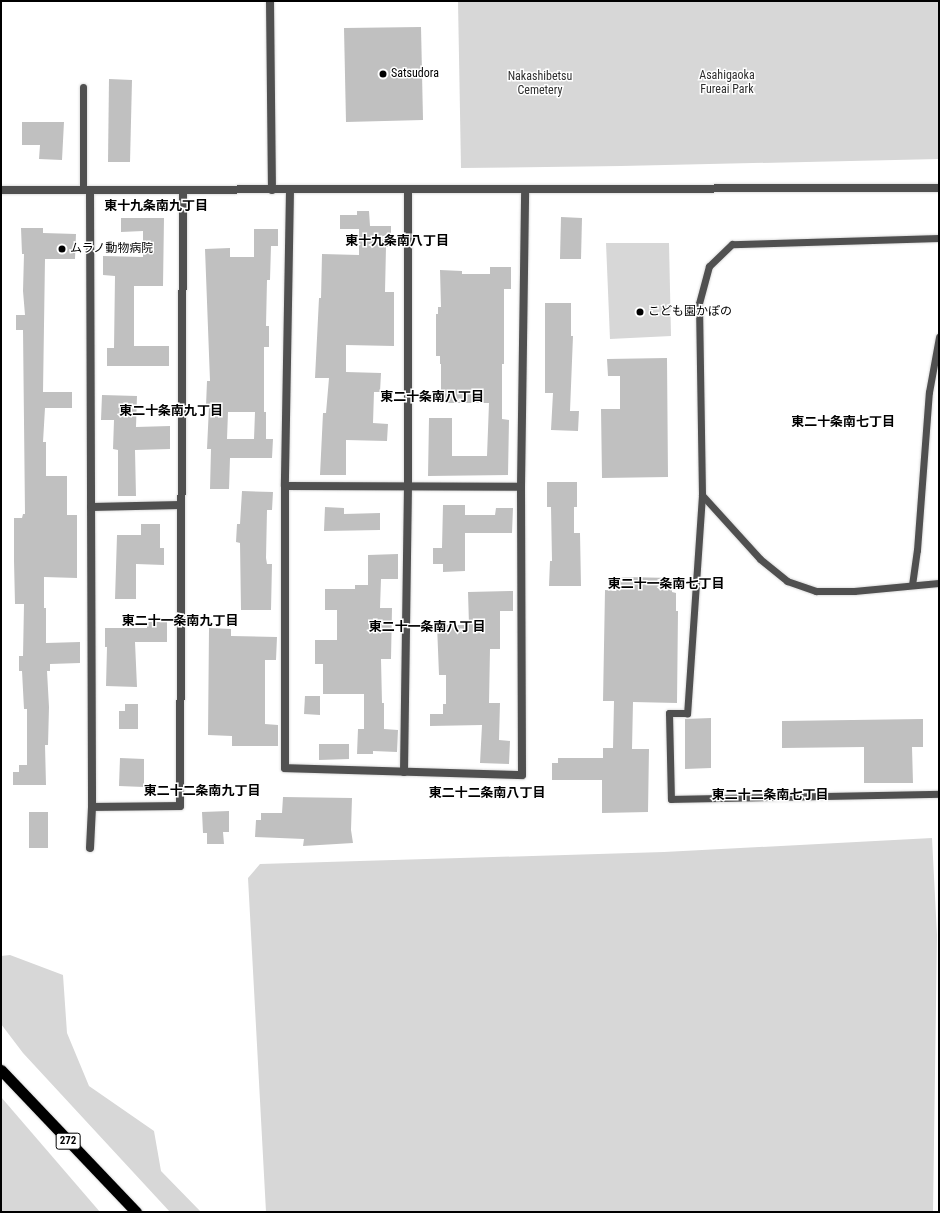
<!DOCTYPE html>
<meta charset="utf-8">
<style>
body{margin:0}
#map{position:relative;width:940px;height:1213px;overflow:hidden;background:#fff;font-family:"Roboto Condensed","Noto Sans JP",sans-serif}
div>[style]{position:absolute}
.green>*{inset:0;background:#d7d7d7}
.building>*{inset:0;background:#c0c0c0}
.roads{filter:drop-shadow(0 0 1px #dbdbdb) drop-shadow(0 0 1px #dbdbdb)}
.service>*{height:7px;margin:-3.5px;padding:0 3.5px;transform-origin:3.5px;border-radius:3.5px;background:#505050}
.minor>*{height:8px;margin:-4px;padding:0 4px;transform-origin:4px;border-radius:4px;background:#505050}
.tertiary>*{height:8px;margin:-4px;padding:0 4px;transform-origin:4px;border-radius:4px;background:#505050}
.trunk>*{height:11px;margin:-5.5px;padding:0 5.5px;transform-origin:5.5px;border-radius:5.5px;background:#000}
.dots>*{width:11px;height:11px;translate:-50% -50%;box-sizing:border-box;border:2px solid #fff;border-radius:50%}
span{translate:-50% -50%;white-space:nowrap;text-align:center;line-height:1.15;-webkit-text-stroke:3px #fff;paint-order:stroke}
.shield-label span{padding:1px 3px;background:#fff;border:1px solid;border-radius:3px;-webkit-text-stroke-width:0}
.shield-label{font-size:11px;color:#000;font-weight:700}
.poi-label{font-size:12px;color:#000}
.left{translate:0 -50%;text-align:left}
.park-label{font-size:12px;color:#2e2e2e}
.neighbourhood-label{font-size:13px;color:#000;font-weight:700}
.frame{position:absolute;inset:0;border:2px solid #000;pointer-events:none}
</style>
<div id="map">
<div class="green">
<i style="clip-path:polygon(458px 1px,939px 1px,939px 159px,621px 166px,461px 168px)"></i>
<i style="clip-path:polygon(606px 243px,669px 243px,671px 336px,610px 339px)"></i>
<i style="clip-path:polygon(932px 838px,937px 935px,933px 1212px,266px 1212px,248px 878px,260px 864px,664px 852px)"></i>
<i style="clip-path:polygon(10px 955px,63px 975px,67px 1033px,89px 1086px,154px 1131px,161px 1171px,201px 1212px,170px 1212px,23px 1053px,1px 1024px,1px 956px)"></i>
<i style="clip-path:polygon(1px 1097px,100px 1212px,1px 1212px)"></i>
</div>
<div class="building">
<i style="clip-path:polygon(421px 27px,423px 120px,346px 122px,344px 28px)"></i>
<i style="clip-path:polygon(109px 79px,132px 80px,130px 162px,108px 162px)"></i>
<i style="clip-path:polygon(22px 122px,64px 122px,62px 160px,39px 159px,40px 145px,22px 145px)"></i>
<i style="clip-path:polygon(357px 211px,369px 211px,370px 226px,391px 226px,391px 247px,386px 247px,385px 292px,394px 292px,394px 346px,346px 345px,346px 372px,381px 373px,380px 392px,374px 392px,373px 423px,388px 424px,387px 441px,346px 440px,346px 475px,320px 475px,323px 413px,326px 413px,329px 378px,315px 378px,319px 298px,321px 298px,322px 254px,359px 255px,359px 229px,340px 229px,340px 215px,357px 215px)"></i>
<i style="clip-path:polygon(561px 217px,582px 218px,581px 259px,560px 259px)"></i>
<i style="clip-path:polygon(121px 218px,164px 218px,163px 286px,134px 286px,134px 346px,169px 346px,169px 366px,107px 366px,107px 348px,114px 348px,115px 276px,103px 275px,103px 256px,143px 257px,143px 231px,121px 232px)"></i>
<i style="clip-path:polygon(21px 228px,43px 228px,43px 233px,76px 234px,75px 259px,45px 259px,43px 392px,72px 392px,72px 408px,45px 408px,43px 442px,46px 442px,46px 476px,67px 476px,67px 515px,77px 515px,77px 578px,44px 577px,44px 608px,46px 608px,46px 643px,80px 642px,80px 663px,50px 664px,50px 671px,47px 671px,49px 707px,48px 745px,45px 745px,46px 785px,13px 785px,13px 772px,19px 772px,19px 765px,27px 765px,27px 709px,24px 709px,22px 671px,19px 671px,19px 656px,23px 656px,24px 604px,15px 604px,14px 561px,14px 518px,22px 518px,23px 514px,25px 514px,23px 330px,16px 330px,16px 315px,25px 315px,23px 291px,24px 254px,22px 254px)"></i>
<i style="clip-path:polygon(evenodd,254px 229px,278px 229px,278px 246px,271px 246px,270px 280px,267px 280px,266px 326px,269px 326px,269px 347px,264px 347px,264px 412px,266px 412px,266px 439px,273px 439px,272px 458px,230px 458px,229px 489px,210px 489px,211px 449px,207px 449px,209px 406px,206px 406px,207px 381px,210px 381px,205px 249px,230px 248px,230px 257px,254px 257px,254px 229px,228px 412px,255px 412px,254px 439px,227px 439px,228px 412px)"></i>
<i style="clip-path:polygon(490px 267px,511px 267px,511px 289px,504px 289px,504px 364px,502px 364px,502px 419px,509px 420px,508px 475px,428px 476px,429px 418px,452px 418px,452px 456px,487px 456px,489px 403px,441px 403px,441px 364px,440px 364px,440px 356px,436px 356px,436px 314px,438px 314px,438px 307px,441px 307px,440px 270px,462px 271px,462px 274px,490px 274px)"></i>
<i style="clip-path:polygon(545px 303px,571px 303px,571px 336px,573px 336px,570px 411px,579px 411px,578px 431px,551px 430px,553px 393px,545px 393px)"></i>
<i style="clip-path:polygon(667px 358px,668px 477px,602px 478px,601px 409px,620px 409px,620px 376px,608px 376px,607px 359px)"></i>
<i style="clip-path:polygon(102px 395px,137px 396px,136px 427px,170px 426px,170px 449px,135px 450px,136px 496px,118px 496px,118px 450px,113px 449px,114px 420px,101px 420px)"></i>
<i style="clip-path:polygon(547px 482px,577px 482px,577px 507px,574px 507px,574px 533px,580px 533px,581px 586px,549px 586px,550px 561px,552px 561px,551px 507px,547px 507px)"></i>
<i style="clip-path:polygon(242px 491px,273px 492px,272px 510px,267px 510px,266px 558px,267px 564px,272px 564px,271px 610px,241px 610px,240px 543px,236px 542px,237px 524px,240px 524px)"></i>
<i style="clip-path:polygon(443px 505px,465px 505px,465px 515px,495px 515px,496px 508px,513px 508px,512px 533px,465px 533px,465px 571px,443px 572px,443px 564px,433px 564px,433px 548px,442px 548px)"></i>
<i style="clip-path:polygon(325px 507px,344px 508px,344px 514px,380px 513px,380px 530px,324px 531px)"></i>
<i style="clip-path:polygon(141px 524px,160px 524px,160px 548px,164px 548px,164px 565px,136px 564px,136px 599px,115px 599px,117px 535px,141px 535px)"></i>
<i style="clip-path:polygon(398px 554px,398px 579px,381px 579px,380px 608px,392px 608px,391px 659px,381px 659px,382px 703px,384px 703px,384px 729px,398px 730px,397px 752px,373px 751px,373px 754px,357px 754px,358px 729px,364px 729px,364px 694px,323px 694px,323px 664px,315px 664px,315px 640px,337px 640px,337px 610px,325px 610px,325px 589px,355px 589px,355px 585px,368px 585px,368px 555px)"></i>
<i style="clip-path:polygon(625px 577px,672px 578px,672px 592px,676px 593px,676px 611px,678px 611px,677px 703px,633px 702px,632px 749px,649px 749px,648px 812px,602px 813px,602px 780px,552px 780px,552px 763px,558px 763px,558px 758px,603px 758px,603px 748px,613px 748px,614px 701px,603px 701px,605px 590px,616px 591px,616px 578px)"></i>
<i style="clip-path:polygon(513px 591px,513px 611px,500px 611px,500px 649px,490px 649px,489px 703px,500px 703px,499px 740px,510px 741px,509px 764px,480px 763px,482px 725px,430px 726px,430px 714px,443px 714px,443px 704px,446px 704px,446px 675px,439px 675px,437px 625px,469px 625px,468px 592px)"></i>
<i style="clip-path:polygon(147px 622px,167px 622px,167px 642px,135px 642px,137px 687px,106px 686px,107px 647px,105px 647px,105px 628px,147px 628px)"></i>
<i style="clip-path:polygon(209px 628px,231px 629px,231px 636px,277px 637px,276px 660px,265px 660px,265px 724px,278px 725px,278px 746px,232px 746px,232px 736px,208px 735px)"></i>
<i style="clip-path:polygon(305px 696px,320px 696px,320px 715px,304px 714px)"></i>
<i style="clip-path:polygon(125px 704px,138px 704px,138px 729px,119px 729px,119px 711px,125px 711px)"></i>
<i style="clip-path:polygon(711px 718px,711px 768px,685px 769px,685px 719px)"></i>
<i style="clip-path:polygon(923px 719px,923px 747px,912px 747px,913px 783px,864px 783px,864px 747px,782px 748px,782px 721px)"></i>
<i style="clip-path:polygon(319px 744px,349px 744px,349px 759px,319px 760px)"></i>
<i style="clip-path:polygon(120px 758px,144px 759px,144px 787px,119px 786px)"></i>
<i style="clip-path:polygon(283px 797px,352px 798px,351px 830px,353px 843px,303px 846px,304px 839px,255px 837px,256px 820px,261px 820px,261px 813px,282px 813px)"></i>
<i style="clip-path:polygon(229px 811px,229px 832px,223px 832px,224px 844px,207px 844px,207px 833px,203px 833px,202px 812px)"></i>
<i style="clip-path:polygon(29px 812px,48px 812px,48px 848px,29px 848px)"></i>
</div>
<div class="roads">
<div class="service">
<i style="left:83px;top:87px;width:103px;rotate:90deg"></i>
<i style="left:939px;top:238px;width:207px;rotate:178.3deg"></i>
<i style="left:732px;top:244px;width:32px;rotate:136deg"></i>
<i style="left:709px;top:266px;width:39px;rotate:105deg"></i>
<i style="left:699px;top:304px;width:191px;rotate:89.1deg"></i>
<i style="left:702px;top:495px;width:219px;rotate:93.9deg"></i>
<i style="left:687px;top:713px;width:18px;rotate:180deg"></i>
<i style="left:669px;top:713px;width:86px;rotate:88.7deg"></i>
<i style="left:671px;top:799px;width:268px;rotate:-1.1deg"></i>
<i style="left:702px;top:495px;width:86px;rotate:47.8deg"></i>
<i style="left:760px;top:559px;width:35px;rotate:39deg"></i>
<i style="left:787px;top:581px;width:31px;rotate:19deg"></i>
<i style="left:816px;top:591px;width:38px"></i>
<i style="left:854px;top:591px;width:85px;rotate:-5.4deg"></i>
<i style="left:912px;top:585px;width:35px;rotate:-82deg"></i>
<i style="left:917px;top:550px;width:158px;rotate:-85.7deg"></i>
<i style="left:929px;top:392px;width:56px;rotate:-79.7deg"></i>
</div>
<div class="minor">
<i style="left:270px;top:1px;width:189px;rotate:89.4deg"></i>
<i style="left:90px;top:190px;width:617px;rotate:89.81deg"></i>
<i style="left:92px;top:807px;width:41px;rotate:92.8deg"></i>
<i style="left:290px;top:190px;width:296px;rotate:91deg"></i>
<i style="left:285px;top:486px;width:282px;rotate:90deg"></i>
<i style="left:285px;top:768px;width:237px;rotate:1.7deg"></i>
<i style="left:522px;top:775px;width:288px;rotate:-90.2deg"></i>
<i style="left:521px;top:487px;width:298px;rotate:-89.2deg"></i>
<i style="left:285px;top:486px;width:236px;rotate:0.2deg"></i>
<i style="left:91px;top:507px;width:90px;rotate:-1.3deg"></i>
<i style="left:404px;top:772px;width:285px;rotate:-89.2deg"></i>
<i style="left:408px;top:487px;width:298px;rotate:-90deg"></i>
<i style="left:92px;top:807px;width:88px;rotate:-0.7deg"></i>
<i style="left:180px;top:806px;width:616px;rotate:-89.72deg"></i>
</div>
<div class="tertiary">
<i style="left:1px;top:190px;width:938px;rotate:-0.12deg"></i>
</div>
<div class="trunk">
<i style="left:1px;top:1070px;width:196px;rotate:46.4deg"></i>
</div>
</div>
<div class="dots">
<i style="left:383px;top:74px;background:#000"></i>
<i style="left:62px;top:249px;background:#000"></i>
<i style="left:640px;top:312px;background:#000"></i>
</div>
<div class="shield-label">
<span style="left:68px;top:1141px">272</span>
</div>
<div class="poi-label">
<span class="left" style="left:391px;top:74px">Satsudora</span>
<span class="left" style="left:70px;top:249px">ムラノ動物病院</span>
<span class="left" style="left:648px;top:312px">こども園かぽの</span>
</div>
<div class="park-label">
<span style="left:727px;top:83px">Asahigaoka<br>Fureai Park</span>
<span style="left:540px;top:84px">Nakashibetsu<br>Cemetery</span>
</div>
<div class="neighbourhood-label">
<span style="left:156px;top:206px">東十九条南九丁目</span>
<span style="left:397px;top:241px">東十九条南八丁目</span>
<span style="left:432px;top:397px">東二十条南八丁目</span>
<span style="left:171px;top:411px">東二十条南九丁目</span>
<span style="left:843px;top:422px">東二十条南七丁目</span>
<span style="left:666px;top:584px">東二十一条南七丁目</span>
<span style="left:180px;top:621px">東二十一条南九丁目</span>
<span style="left:427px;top:627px">東二十一条南八丁目</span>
<span style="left:202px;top:791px">東二十二条南九丁目</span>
<span style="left:487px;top:793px">東二十二条南八丁目</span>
<span style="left:770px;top:795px">東二十二条南七丁目</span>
</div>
<div class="frame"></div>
</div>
